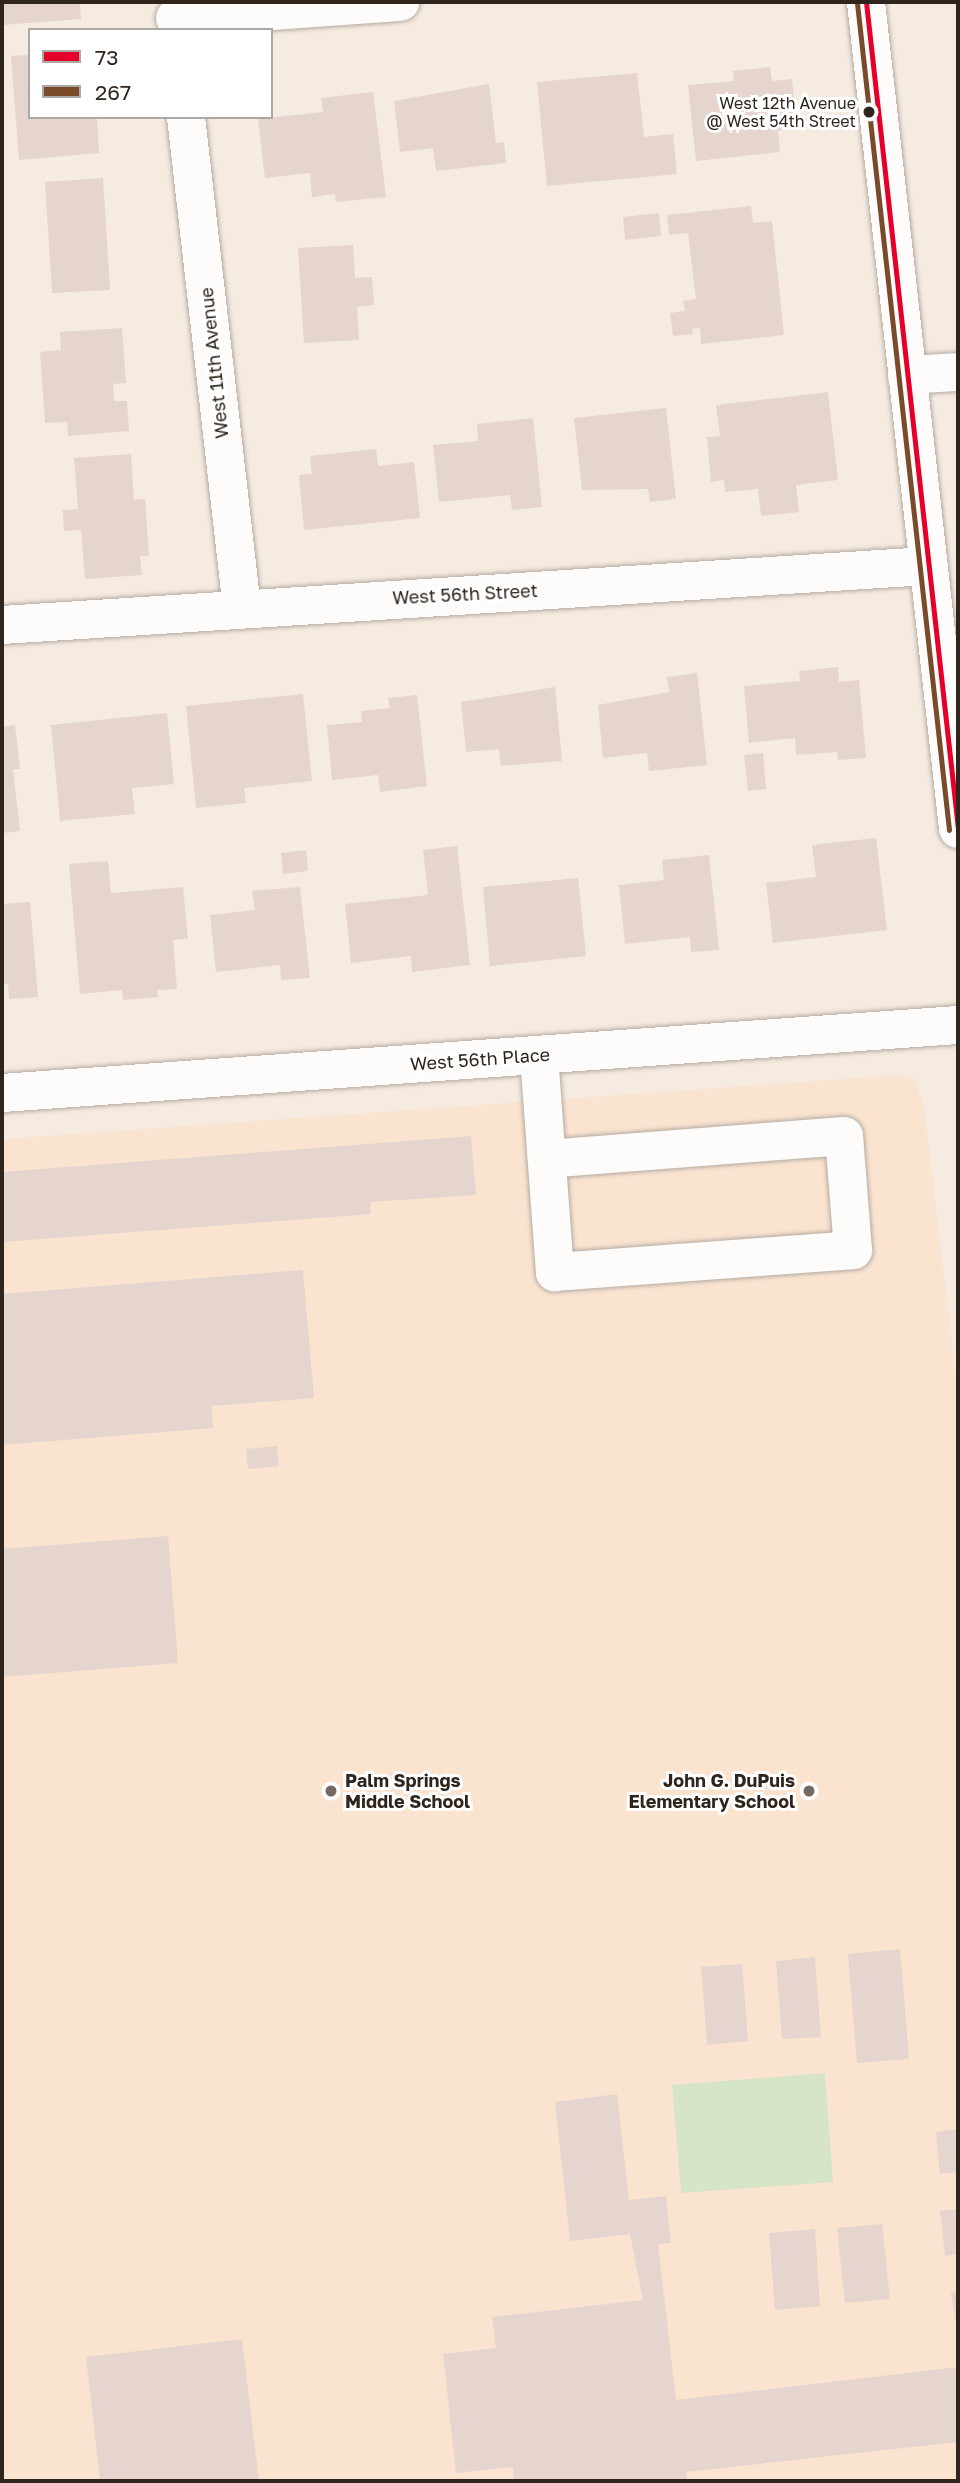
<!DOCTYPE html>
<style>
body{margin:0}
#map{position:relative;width:960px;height:2483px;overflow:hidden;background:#f6ebe1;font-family:"Golos Text",sans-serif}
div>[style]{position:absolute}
.built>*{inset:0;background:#fae4d0}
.green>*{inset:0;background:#d6e4c8}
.building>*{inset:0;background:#e6d4cf}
.roads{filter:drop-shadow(0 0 2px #b5aba3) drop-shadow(0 0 2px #b5aba3)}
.minor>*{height:38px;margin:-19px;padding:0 19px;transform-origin:19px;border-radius:19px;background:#fefcfa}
.major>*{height:38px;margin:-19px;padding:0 19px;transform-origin:19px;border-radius:19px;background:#fefcfa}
.bus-1>*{height:5px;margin:-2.5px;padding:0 2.5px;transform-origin:2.5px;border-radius:2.5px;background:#e4002b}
.bus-2>*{height:5px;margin:-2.5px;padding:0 2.5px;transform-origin:2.5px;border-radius:2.5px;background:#7a4b2a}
.dots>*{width:19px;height:19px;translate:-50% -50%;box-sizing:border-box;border:4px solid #fff;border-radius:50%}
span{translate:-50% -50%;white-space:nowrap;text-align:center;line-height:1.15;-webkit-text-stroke:6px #fff;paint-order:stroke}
.bus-label{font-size:16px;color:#2f251d}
.right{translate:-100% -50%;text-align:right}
.street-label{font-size:18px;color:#2f251d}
.poi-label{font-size:18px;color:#2f251d;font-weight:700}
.left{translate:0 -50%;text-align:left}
.frame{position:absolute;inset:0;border:4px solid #2f251d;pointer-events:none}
.legend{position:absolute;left:28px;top:28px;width:245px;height:91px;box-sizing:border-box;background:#fff;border:2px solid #aca8a5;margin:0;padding:9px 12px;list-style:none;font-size:21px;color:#2f251d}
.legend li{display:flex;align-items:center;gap:14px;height:35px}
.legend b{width:35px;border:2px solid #aca8a5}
</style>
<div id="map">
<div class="built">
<i style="clip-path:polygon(897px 1075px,914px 1078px,924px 1106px,958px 1394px,958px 2481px,2px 2481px,2px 1139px)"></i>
</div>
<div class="green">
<i style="clip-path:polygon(825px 2073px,833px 2182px,681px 2193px,672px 2085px)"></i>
</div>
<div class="building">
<i style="clip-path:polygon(2px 2px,80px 2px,81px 19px,2px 25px)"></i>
<i style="clip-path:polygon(30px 55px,30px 117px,97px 117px,99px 153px,19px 160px,11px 56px)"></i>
<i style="clip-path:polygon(770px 67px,772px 81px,792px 79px,797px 129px,778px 131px,780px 152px,696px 161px,688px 85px,734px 81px,733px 71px)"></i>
<i style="clip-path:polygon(637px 73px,644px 137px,673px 134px,677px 174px,547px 186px,537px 82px)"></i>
<i style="clip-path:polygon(489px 84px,496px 143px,504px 142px,506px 163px,436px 171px,433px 148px,400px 152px,394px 101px)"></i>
<i style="clip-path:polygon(373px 92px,386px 197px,336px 202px,335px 194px,312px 197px,310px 173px,265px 178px,258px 119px,323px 112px,321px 98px)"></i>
<i style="clip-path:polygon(103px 178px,110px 290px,52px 293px,45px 182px)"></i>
<i style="clip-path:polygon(751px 206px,753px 223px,772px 221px,784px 335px,701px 344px,700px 328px,692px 329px,693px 334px,673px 336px,670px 313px,685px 311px,683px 301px,696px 299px,688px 233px,669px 235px,667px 215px)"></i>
<i style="clip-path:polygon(659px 213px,661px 236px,625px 240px,623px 217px)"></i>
<i style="clip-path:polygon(353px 245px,355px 278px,372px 277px,374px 305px,357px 307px,359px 340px,304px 343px,298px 248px)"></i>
<i style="clip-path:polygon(122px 328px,126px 383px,113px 384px,114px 401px,127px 401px,129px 431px,68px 436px,67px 422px,45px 423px,40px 352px,61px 350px,60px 332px)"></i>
<i style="clip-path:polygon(828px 392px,838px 480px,796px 485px,799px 512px,761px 516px,758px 489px,725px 492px,724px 480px,711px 482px,707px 437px,720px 436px,716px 405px)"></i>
<i style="clip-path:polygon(666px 408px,676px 499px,650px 502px,648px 489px,582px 490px,574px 418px)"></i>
<i style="clip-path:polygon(533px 418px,542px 507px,512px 510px,510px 495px,439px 502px,433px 445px,478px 441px,477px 424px)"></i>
<i style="clip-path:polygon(376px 449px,378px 466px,414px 462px,420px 518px,304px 530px,299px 475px,312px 474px,310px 456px)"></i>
<i style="clip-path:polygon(131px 454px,134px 500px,145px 499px,149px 556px,140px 556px,142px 575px,85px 579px,81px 530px,64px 531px,63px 510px,78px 509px,74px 458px)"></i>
<i style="clip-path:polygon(838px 667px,839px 682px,859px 680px,866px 758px,838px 760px,837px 752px,796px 755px,795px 738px,749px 743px,744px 686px,800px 681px,799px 671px)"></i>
<i style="clip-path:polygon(697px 673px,707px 765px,649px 771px,647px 753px,603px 758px,598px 705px,669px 692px,667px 677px)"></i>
<i style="clip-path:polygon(555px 687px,562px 761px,501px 766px,499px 749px,466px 752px,461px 702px)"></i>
<i style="clip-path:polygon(303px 694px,312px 781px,244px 788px,246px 803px,196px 808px,186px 706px)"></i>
<i style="clip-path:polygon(417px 695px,427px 786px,380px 792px,378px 775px,332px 780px,327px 725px,362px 722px,361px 711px,390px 708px,388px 698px)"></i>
<i style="clip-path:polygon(167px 713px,174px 784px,132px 788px,135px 814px,60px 821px,51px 725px)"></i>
<i style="clip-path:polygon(15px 725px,20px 769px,13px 769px,20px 831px,2px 833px,2px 727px)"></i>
<i style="clip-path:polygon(763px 753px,766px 789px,748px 791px,744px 755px)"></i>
<i style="clip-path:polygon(876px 838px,887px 930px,773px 943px,766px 883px,816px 877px,812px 845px)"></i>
<i style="clip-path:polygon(457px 846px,470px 965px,412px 972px,411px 956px,351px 963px,345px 904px,428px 895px,423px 850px)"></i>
<i style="clip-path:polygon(306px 850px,308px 871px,283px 874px,281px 853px)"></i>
<i style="clip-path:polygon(709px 855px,719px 950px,691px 952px,690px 937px,625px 944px,619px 885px,664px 880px,662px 860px)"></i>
<i style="clip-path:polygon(108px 861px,111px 893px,183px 887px,188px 939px,173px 940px,177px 989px,157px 990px,158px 997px,123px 1000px,122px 990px,80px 994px,69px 864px)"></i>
<i style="clip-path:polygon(578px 878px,586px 956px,490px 966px,483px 887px)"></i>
<i style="clip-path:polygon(300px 887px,310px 978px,281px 980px,280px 965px,216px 972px,210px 915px,255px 910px,252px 891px)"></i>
<i style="clip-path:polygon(30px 902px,38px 997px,9px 999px,8px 984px,2px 985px,2px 904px)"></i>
<i style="clip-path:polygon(471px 1136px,476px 1195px,370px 1202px,371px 1214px,2px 1242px,2px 1172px)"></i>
<i style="clip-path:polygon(303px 1270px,314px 1398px,212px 1406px,213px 1428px,2px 1445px,2px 1294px)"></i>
<i style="clip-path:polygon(277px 1446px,279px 1466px,248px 1469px,246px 1449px)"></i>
<i style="clip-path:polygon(168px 1536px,178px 1663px,2px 1677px,2px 1549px)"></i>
<i style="clip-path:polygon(900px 1949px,909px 2059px,857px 2063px,848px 1954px)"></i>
<i style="clip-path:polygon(815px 1957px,821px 2037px,782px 2039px,776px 1961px)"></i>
<i style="clip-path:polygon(742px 1964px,748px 2041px,707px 2045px,701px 1967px)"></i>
<i style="clip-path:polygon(617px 2094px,629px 2200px,666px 2196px,671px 2243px,658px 2244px,676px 2400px,958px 2367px,958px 2442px,686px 2472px,687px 2481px,514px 2481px,513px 2467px,456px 2473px,443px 2354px,496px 2348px,492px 2317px,643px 2300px,630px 2234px,570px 2241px,555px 2102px)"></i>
<i style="clip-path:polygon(958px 2129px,958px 2172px,940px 2174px,936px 2132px)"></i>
<i style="clip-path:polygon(958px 2209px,958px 2254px,945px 2256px,940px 2211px)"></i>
<i style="clip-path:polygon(882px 2224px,890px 2299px,845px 2303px,837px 2228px)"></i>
<i style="clip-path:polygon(815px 2229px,820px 2306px,775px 2310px,769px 2233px)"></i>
<i style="clip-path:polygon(958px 2292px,958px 2328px,957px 2328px,951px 2293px)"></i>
<i style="clip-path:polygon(242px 2339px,259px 2481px,100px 2481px,86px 2357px)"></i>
</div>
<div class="roads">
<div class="minor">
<i style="left:175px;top:18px;width:226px;rotate:-4.1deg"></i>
<i style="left:186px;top:117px;width:494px;rotate:83.5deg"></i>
<i style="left:907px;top:375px;width:51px;rotate:-3.4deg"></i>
<i style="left:2px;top:625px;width:928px;rotate:-3.65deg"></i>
<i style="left:539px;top:1055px;width:218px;rotate:85.8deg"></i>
<i style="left:555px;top:1272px;width:299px;rotate:-4.2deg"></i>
<i style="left:853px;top:1250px;width:114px;rotate:-94.5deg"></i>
<i style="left:844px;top:1136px;width:298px;rotate:175.6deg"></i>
<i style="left:2px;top:1093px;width:958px;rotate:-4.07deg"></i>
</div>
<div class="major">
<i style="left:866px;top:2px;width:832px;rotate:83.65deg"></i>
</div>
</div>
<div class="bus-1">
<i style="left:866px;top:2px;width:832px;rotate:83.65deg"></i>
</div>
<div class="bus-2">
<i style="left:857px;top:3px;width:832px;rotate:83.65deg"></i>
</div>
<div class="dots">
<i style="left:869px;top:112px;background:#2f251d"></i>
<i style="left:331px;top:1791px;background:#756a62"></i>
<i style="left:809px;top:1791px;background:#756a62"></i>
</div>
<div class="bus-label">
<span class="right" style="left:856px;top:112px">West 12th Avenue<br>@ West 54th Street</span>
</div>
<div class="street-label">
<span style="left:214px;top:363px;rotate:-96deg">West 11th Avenue</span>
<span style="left:465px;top:594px;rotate:-3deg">West 56th Street</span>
<span style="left:480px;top:1059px;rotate:-4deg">West 56th Place</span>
</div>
<div class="poi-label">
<span class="left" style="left:345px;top:1791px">Palm Springs<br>Middle School</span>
<span class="right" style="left:795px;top:1791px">John G. DuPuis<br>Elementary School</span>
</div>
<div class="frame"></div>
<ul class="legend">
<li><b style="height:9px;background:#e4002b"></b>73</li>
<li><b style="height:9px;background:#7a4b2a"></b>267</li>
</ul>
</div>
